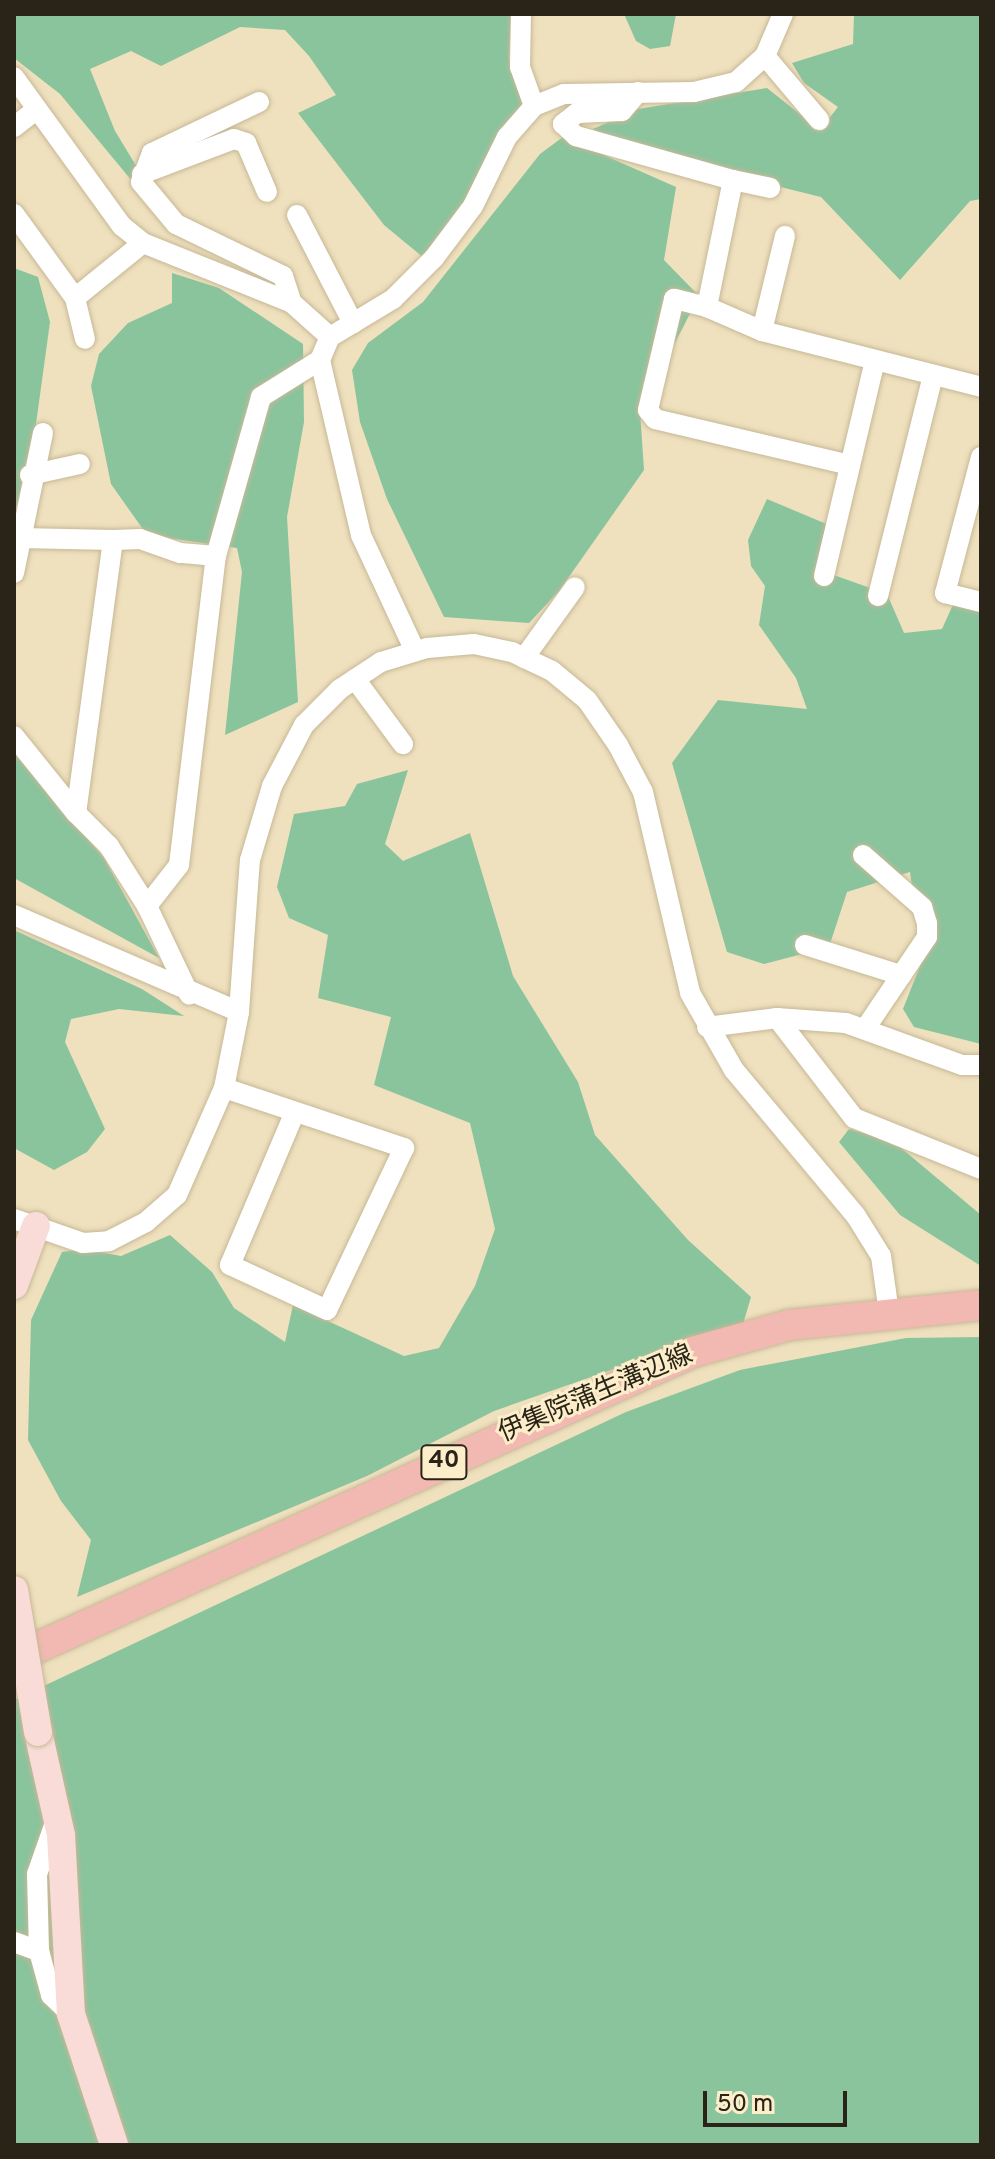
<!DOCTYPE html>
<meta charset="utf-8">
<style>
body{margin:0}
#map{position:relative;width:995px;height:2159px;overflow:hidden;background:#efe0be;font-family:Overpass,"Noto Sans JP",sans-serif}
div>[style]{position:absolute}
.forest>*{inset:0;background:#89c49d}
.roads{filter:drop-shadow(0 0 2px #c6b896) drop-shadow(0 0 2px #c6b896)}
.street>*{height:20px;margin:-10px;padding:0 10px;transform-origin:10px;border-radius:10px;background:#fff}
.secondary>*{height:28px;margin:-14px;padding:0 14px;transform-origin:14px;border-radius:14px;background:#f9dcd8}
.primary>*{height:30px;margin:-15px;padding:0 15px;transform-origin:15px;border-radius:15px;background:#f2b9b2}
.bridges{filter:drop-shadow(0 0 2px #c6b896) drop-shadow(0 0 2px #c6b896)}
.secondary-bridge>*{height:28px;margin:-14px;padding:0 14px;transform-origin:14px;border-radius:14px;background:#f9dcd8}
span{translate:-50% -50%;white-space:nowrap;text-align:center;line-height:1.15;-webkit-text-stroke:6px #fdeecb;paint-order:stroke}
.shield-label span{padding:2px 6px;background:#fdeecb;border:2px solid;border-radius:6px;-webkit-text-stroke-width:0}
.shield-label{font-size:24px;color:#292417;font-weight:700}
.street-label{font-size:26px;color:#292417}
.frame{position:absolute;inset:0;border:16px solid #292417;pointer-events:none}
.scale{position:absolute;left:703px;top:2091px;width:144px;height:36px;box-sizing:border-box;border:4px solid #292417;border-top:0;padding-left:10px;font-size:24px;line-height:28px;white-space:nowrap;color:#292417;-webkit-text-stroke:6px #fdeecb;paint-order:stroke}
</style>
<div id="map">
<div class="forest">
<i style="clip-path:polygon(14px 14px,511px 14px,509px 60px,534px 122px,476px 183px,454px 241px,424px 258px,384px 225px,298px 113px,336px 95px,309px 56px,285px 30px,240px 27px,161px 66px,131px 51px,90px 69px,115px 131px,160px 205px,132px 181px,60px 94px,14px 58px)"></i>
<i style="clip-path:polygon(624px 14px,676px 14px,670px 46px,650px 49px,636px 41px)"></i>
<i style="clip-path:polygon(854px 14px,981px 14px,981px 199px,970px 201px,900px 280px,821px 197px,629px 150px,593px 129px,638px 109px,767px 88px,820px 130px,838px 107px,804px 83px,792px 63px,853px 44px)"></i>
<i style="clip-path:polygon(563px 137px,676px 187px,664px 260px,699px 296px,640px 411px,644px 470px,559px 591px,529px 623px,444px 617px,387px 499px,360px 422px,352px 370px,368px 343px,423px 302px,540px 154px)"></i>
<i style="clip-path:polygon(14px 268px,38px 277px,50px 322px,35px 431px,14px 516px)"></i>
<i style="clip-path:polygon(172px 273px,219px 288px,303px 344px,304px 422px,287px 517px,298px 702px,225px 735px,242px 572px,237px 548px,147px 535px,111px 484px,91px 386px,99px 354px,128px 323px,172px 303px)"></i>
<i style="clip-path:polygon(767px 499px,836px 528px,831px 574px,887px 594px,904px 633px,942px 629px,956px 598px,981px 606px,981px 1044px,914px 1027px,903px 1009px,937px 923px,915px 909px,910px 872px,847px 892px,829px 947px,764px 964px,727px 952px,672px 763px,718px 700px,807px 709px,796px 678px,759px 625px,765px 586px,751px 566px,748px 540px)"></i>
<i style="clip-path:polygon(14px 753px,104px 858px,159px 958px,14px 878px)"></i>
<i style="clip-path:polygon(408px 770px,385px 844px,403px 861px,470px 833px,513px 976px,578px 1082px,595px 1135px,688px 1240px,751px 1297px,743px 1324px,494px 1411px,367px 1476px,77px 1597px,91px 1540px,61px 1501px,28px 1440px,31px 1320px,62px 1252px,83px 1249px,121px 1256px,170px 1235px,212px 1272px,234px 1308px,285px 1342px,293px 1305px,404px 1356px,439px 1348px,475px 1286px,495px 1229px,470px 1123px,374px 1085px,391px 1017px,318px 998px,328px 935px,289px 918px,277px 887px,294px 814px,345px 806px,357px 784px)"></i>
<i style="clip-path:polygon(14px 930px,142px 989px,184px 1016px,119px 1009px,71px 1019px,65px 1042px,105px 1129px,87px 1152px,54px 1170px,14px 1148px)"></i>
<i style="clip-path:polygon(849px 1129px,894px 1142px,981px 1215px,981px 1266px,900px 1215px,839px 1142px)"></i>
<i style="clip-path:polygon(981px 1337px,981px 2145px,14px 2145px,14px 1700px,626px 1412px,740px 1370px,906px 1338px)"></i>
</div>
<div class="roads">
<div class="street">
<i style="left:521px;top:14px;width:53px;rotate:91.1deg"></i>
<i style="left:520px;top:67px;width:41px;rotate:70.3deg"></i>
<i style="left:765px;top:56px;width:84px;rotate:49.8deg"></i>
<i style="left:14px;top:77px;width:184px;rotate:54.1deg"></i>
<i style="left:122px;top:226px;width:27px;rotate:39deg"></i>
<i style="left:143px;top:243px;width:161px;rotate:21.9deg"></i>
<i style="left:292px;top:303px;width:51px;rotate:41.8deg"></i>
<i style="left:638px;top:92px;width:25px;rotate:130deg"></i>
<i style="left:622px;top:111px;width:45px;rotate:177.5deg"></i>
<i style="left:577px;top:113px;width:18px;rotate:142deg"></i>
<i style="left:563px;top:124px;width:18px;rotate:43deg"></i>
<i style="left:576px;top:136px;width:163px;rotate:15.7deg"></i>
<i style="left:733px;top:180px;width:130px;rotate:101.6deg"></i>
<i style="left:707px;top:307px;width:60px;rotate:23.6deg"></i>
<i style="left:762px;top:331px;width:226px;rotate:14.3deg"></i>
<i style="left:259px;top:102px;width:119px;rotate:154.5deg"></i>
<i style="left:152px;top:153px;width:31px;rotate:111deg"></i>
<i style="left:141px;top:182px;width:55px;rotate:50.2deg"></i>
<i style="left:176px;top:224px;width:119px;rotate:25.9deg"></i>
<i style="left:283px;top:276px;width:28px;rotate:72deg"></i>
<i style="left:14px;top:127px;width:29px;rotate:-38deg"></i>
<i style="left:142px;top:174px;width:98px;rotate:-20.8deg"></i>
<i style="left:234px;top:139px;width:13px;rotate:18deg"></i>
<i style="left:246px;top:143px;width:53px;rotate:66.8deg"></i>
<i style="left:733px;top:180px;width:38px;rotate:12deg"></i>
<i style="left:14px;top:214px;width:104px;rotate:54deg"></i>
<i style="left:75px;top:298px;width:42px;rotate:76.3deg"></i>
<i style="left:297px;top:215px;width:122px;rotate:62.6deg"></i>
<i style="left:75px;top:298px;width:87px;rotate:-39deg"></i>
<i style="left:707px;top:307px;width:34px;rotate:-166deg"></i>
<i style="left:674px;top:299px;width:114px;rotate:103.2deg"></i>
<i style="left:648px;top:410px;width:11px;rotate:52deg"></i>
<i style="left:655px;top:419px;width:200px;rotate:13.3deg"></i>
<i style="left:762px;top:331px;width:98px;rotate:-76.4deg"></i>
<i style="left:981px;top:457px;width:141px;rotate:104.8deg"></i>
<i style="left:945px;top:593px;width:37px;rotate:14deg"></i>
<i style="left:30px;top:475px;width:51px;rotate:-12.4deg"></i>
<i style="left:20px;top:538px;width:93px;rotate:1.2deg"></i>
<i style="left:216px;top:556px;width:165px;rotate:-74.2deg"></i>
<i style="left:261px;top:397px;width:70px;rotate:-32.1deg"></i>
<i style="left:14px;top:573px;width:143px;rotate:-78.3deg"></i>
<i style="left:824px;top:576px;width:222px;rotate:-76.7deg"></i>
<i style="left:878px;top:596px;width:228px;rotate:-76deg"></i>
<i style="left:415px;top:651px;width:128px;rotate:-115deg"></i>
<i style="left:361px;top:535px;width:180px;rotate:-103.2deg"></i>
<i style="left:320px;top:360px;width:25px;rotate:-67deg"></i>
<i style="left:330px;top:337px;width:74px;rotate:-31.1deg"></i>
<i style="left:393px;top:299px;width:58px;rotate:-45deg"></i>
<i style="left:434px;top:258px;width:65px;rotate:-53.1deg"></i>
<i style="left:473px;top:206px;width:77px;rotate:-63.8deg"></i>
<i style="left:507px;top:137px;width:41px;rotate:-48.9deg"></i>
<i style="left:534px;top:106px;width:32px;rotate:-22deg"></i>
<i style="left:564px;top:94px;width:130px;rotate:-0.9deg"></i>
<i style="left:694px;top:92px;width:43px;rotate:-13.4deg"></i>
<i style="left:736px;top:82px;width:39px;rotate:-42deg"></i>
<i style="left:765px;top:56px;width:46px;rotate:-66.8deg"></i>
<i style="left:524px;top:658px;width:87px;rotate:-54.3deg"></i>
<i style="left:355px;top:679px;width:81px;rotate:53.6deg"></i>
<i style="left:14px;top:736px;width:99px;rotate:51.2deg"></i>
<i style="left:863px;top:855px;width:79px;rotate:41.4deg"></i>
<i style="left:922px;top:907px;width:17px;rotate:73deg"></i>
<i style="left:927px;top:923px;width:14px;rotate:90deg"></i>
<i style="left:927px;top:937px;width:111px;rotate:124deg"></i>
<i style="left:147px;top:906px;width:52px;rotate:-52deg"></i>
<i style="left:179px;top:865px;width:311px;rotate:-83.2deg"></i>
<i style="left:216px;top:556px;width:36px;rotate:-175deg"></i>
<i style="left:180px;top:553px;width:42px;rotate:-160.7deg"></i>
<i style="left:140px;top:539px;width:27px;rotate:178deg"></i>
<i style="left:113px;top:540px;width:275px;rotate:97.7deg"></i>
<i style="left:76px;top:813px;width:47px;rotate:45deg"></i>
<i style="left:109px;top:846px;width:71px;rotate:57.7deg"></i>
<i style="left:147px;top:906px;width:98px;rotate:64.5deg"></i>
<i style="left:14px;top:915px;width:245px;rotate:23.3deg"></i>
<i style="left:805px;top:945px;width:101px;rotate:17.4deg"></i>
<i style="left:777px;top:1018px;width:126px;rotate:52.4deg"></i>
<i style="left:854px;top:1118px;width:137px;rotate:21.9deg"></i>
<i style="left:707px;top:1027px;width:71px;rotate:-7.3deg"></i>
<i style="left:777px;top:1018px;width:69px;rotate:4.1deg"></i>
<i style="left:846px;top:1023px;width:123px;rotate:19.9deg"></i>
<i style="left:962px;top:1065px;width:19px"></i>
<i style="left:224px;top:1088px;width:190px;rotate:18.4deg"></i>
<i style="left:404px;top:1148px;width:179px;rotate:115.4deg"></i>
<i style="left:327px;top:1310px;width:107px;rotate:-155.1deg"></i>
<i style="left:230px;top:1265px;width:166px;rotate:-67deg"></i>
<i style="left:14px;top:1219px;width:73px;rotate:19.2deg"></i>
<i style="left:83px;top:1243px;width:26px;rotate:-4deg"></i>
<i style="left:109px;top:1241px;width:42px;rotate:-27.2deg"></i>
<i style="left:146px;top:1222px;width:41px;rotate:-41.1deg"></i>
<i style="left:177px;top:1195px;width:117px;rotate:-66.3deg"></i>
<i style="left:224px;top:1088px;width:77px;rotate:-78.8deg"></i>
<i style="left:239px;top:1012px;width:152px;rotate:-85.9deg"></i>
<i style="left:250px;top:860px;width:77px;rotate:-73.4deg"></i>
<i style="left:272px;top:786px;width:69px;rotate:-62.3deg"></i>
<i style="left:304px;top:725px;width:51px;rotate:-45deg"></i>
<i style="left:340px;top:689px;width:49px;rotate:-33.4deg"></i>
<i style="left:381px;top:662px;width:48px;rotate:-16.9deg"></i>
<i style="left:427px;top:648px;width:47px;rotate:-4.9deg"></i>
<i style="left:474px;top:644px;width:39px;rotate:12deg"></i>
<i style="left:512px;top:652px;width:44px;rotate:25.4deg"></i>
<i style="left:552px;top:671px;width:45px;rotate:39.6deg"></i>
<i style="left:587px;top:700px;width:55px;rotate:55.4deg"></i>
<i style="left:618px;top:745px;width:53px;rotate:62deg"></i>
<i style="left:643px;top:792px;width:206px;rotate:76.8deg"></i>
<i style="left:690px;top:993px;width:89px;rotate:60.3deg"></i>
<i style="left:734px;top:1070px;width:190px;rotate:50.1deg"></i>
<i style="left:856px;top:1216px;width:47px;rotate:58deg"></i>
<i style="left:881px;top:1256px;width:58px;rotate:82deg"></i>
<i style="left:57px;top:1817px;width:60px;rotate:109.3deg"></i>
<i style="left:37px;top:1874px;width:77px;rotate:88.5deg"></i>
<i style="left:39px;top:1951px;width:46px;rotate:74.7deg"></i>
<i style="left:51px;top:1995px;width:28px;rotate:44deg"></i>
<i style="left:14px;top:1942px;width:27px;rotate:20deg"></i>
</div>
<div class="secondary">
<i style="left:14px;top:1285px;width:63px;rotate:-69.6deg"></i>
<i style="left:38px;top:1732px;width:106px;rotate:77.4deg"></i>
<i style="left:61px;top:1835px;width:179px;rotate:86.8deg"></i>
<i style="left:71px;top:2014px;width:138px;rotate:71.8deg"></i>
</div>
<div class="primary">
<i style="left:14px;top:1658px;width:745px;rotate:-24.26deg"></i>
<i style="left:693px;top:1352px;width:100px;rotate:-15.7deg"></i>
<i style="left:789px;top:1325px;width:193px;rotate:-5.9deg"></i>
</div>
</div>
<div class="bridges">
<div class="secondary-bridge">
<i style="left:14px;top:1590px;width:144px;rotate:80.4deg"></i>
</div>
</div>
<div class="shield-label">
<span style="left:444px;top:1462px">40</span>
</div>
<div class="street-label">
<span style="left:596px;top:1395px;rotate:-23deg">伊集院蒲生溝辺線</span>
</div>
<div class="frame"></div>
<div class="scale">50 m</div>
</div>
